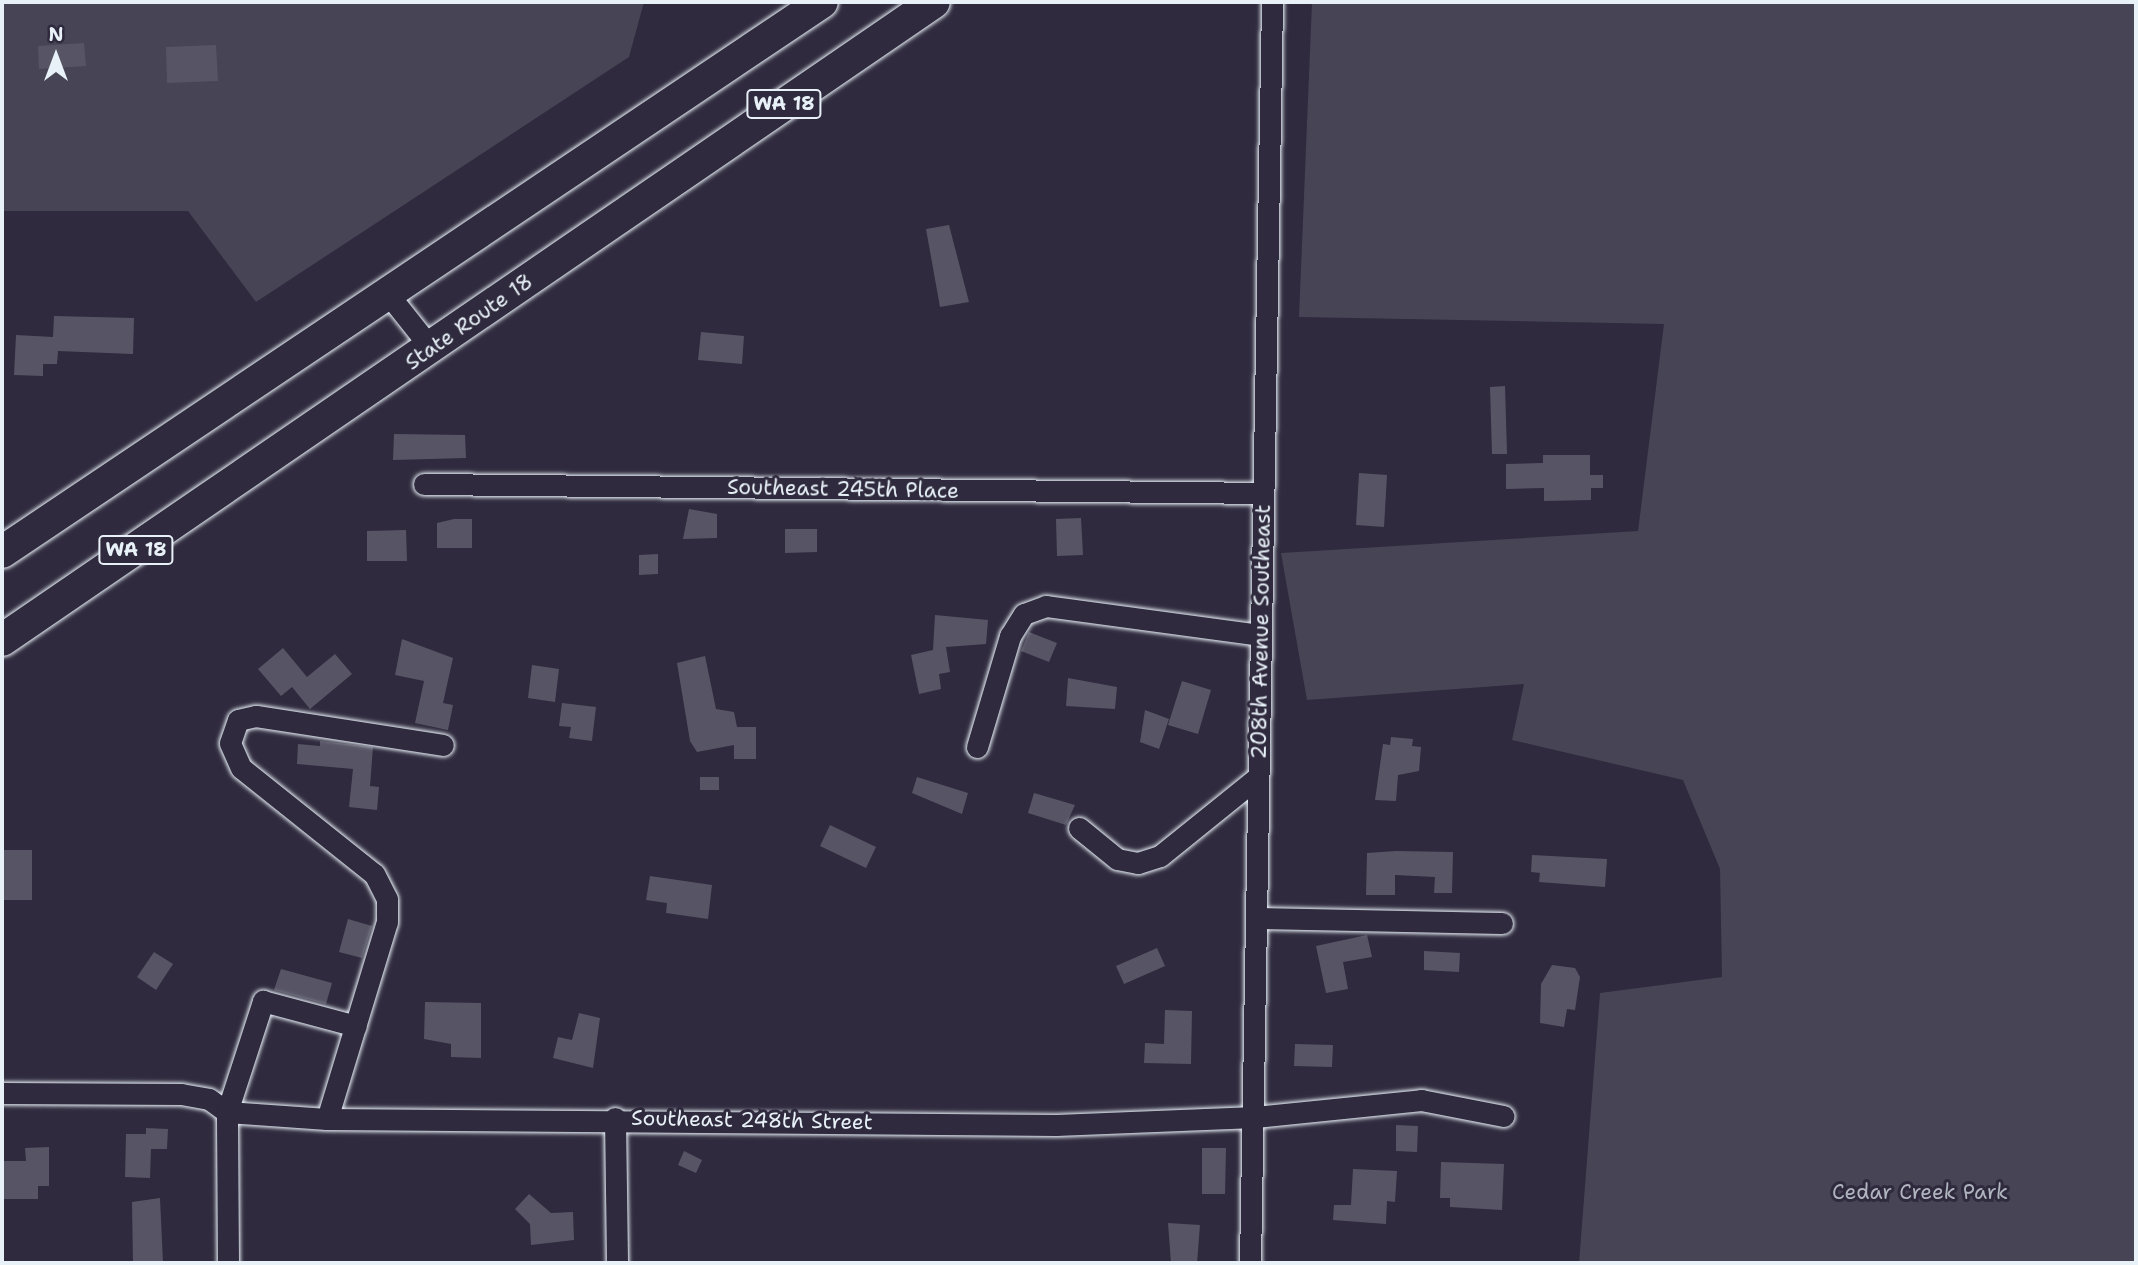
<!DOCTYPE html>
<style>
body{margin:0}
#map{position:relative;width:2138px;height:1265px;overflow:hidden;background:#2f2a3d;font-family:"Shantell Sans",sans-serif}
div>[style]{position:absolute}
.green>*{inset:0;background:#464455}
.building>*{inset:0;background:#575565}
.roads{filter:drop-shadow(0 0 2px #e8f1f8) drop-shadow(0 0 2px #e8f1f8)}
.minor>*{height:21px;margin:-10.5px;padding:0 10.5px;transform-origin:10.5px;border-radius:10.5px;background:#2f2a3d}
.highway>*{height:32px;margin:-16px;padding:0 16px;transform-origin:16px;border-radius:16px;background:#2f2a3d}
span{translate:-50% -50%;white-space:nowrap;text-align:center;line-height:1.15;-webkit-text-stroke:6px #2f2a3d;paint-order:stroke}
.shield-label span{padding:2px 5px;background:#2f2a3d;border:2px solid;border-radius:5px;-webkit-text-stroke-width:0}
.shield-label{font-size:19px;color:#e8f1f8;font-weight:700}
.street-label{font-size:21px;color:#e8f1f8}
.park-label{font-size:21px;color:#afb4bf}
.frame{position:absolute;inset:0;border:4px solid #e8f1f8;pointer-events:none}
.north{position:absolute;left:21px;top:21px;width:70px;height:70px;-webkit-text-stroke:5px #2f2a3d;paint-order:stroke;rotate:0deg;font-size:19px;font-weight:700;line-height:28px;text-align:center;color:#e8f1f8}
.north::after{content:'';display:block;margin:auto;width:24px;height:32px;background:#e8f1f8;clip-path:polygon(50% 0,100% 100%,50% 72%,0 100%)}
</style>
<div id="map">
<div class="green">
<i style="clip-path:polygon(2px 2px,644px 2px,629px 57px,256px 302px,188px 211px,2px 211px)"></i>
<i style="clip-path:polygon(1312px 2px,2136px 2px,2136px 1263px,1579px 1263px,1600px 993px,1722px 977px,1720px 869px,1683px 780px,1512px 740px,1524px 684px,1307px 700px,1281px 553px,1638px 531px,1664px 324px,1299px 317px)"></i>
</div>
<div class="building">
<i style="clip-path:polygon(84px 43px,86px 66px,39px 69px,38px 46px)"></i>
<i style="clip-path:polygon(216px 45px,218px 81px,167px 83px,166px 47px)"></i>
<i style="clip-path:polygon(949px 225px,969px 302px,940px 307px,926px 229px)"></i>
<i style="clip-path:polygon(54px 316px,134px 318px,133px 354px,58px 351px,57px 364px,43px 364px,43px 376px,14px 375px,16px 335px,53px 337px)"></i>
<i style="clip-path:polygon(701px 332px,744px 336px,742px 364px,698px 360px)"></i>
<i style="clip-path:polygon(1505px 386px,1507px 454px,1492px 454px,1490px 387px)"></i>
<i style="clip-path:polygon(394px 434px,465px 435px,466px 458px,393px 460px)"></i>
<i style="clip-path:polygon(1543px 455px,1590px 455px,1590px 475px,1603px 475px,1603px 488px,1591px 488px,1591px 500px,1544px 501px,1544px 488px,1506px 489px,1506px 464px,1543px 463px)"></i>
<i style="clip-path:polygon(1359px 473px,1387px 475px,1384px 527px,1356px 525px)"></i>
<i style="clip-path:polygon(689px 509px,717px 514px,717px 538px,683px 539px)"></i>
<i style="clip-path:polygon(1081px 518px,1083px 555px,1057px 556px,1056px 519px)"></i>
<i style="clip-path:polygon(454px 519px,472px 519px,472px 548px,437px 548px,437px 523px)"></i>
<i style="clip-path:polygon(785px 529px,817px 529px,817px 552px,785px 553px)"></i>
<i style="clip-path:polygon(406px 530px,407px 561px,367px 561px,367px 531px)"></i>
<i style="clip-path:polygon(658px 554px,658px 574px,639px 575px,639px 555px)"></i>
<i style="clip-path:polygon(935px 615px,988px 620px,986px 644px,946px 647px,950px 672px,939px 674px,941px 689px,919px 694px,911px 655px,933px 650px)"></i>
<i style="clip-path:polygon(1029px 632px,1057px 643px,1049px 662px,1021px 651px)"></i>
<i style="clip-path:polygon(402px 639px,453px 658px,443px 703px,453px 705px,448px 730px,415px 723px,424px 681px,395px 675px)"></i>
<i style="clip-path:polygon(283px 648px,307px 677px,335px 654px,352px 674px,310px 709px,292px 687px,281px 696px,258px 669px)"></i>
<i style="clip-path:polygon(705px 656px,716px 709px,734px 712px,737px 727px,756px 727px,756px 759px,734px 759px,734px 745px,697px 752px,690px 741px,677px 663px)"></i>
<i style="clip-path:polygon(532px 665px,559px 669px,555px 702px,528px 698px)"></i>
<i style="clip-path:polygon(1068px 678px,1117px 687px,1115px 709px,1066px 706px)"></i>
<i style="clip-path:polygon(1182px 681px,1211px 690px,1198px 734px,1168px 725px)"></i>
<i style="clip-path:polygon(562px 703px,596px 707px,592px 741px,569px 738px,571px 727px,559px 726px)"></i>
<i style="clip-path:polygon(1145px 710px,1169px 719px,1159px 749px,1140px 742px)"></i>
<i style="clip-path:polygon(1391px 737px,1413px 739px,1412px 746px,1421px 747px,1419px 771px,1398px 775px,1396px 801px,1375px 800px,1383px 744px,1390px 745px)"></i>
<i style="clip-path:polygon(320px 741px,373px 747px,370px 786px,379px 787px,377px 810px,349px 807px,353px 769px,297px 764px,298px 744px,320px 746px)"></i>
<i style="clip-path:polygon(700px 777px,719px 777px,719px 790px,700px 790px)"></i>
<i style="clip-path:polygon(917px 777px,968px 793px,962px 814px,912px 793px)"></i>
<i style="clip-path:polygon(1034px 793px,1075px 805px,1066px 825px,1028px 813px)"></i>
<i style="clip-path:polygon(830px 825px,876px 847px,866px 868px,820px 846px)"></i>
<i style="clip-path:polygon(2px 850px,32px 850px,32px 900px,2px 900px)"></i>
<i style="clip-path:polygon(1396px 851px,1453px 852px,1452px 893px,1434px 893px,1435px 877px,1395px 875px,1395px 895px,1366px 895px,1367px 853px)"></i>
<i style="clip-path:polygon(1532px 855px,1607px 859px,1605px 887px,1539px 882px,1540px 873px,1531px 872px)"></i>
<i style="clip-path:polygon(650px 876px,712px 885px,708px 919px,666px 913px,667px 903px,646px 900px)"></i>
<i style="clip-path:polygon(348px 919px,372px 926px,362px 958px,339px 952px)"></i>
<i style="clip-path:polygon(1367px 935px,1372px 957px,1343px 962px,1348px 989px,1326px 993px,1316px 946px)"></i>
<i style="clip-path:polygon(1157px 948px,1165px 966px,1124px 984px,1116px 966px)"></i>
<i style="clip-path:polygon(1424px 951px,1460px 953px,1459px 972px,1424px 970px)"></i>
<i style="clip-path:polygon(154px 952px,173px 964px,156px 990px,137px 977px)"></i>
<i style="clip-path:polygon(1552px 965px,1575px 968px,1580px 977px,1575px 1010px,1567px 1009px,1564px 1027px,1540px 1023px,1541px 984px)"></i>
<i style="clip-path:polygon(281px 969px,332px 983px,326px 1004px,274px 990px)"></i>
<i style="clip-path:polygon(425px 1002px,481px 1003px,481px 1058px,451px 1057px,451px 1044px,424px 1039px)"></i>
<i style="clip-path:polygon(1165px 1010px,1192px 1011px,1191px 1064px,1144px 1063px,1145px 1043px,1164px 1044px)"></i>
<i style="clip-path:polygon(579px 1013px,600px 1018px,593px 1068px,553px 1058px,558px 1037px,572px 1040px)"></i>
<i style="clip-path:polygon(1295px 1044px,1333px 1045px,1332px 1067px,1294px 1066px)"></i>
<i style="clip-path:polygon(1396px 1125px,1418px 1126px,1417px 1152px,1396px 1151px)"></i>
<i style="clip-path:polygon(146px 1128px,168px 1129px,167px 1149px,151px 1149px,150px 1178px,125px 1177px,126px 1134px,146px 1134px)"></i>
<i style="clip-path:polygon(49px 1147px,49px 1186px,38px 1186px,38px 1199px,3px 1199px,2px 1161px,26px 1161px,25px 1148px)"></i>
<i style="clip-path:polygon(1202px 1148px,1226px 1148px,1225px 1194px,1202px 1194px)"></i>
<i style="clip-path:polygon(684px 1151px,702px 1160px,696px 1173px,678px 1165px)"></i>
<i style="clip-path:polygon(1441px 1162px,1504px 1164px,1502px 1210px,1450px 1207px,1450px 1198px,1440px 1198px)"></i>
<i style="clip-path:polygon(1353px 1169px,1397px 1171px,1395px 1202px,1387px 1201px,1386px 1224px,1333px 1220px,1334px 1205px,1351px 1205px)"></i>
<i style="clip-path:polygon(529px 1194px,551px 1213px,573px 1212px,574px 1240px,531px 1245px,530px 1224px,515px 1209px)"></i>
<i style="clip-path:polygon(160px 1198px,163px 1263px,133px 1263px,132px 1202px)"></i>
<i style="clip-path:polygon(1168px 1223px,1200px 1225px,1197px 1263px,1171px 1263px)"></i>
</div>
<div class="roads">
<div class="minor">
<i style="left:388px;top:294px;width:69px;rotate:51.5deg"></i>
<i style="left:424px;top:484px;width:839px;rotate:0.61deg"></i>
<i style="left:977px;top:747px;width:116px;rotate:-73.4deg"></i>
<i style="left:1010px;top:636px;width:26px;rotate:-58deg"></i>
<i style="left:1024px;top:614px;width:23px;rotate:-20deg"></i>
<i style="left:1046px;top:606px;width:216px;rotate:7.7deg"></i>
<i style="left:1079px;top:828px;width:49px;rotate:39.2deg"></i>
<i style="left:1117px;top:859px;width:21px;rotate:11deg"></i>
<i style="left:1138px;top:863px;width:23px;rotate:-18deg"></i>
<i style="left:1160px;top:856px;width:126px;rotate:-38.9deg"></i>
<i style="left:1257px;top:918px;width:245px;rotate:1.2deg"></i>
<i style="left:2px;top:1093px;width:179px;rotate:0.3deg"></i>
<i style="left:181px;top:1094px;width:28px;rotate:10deg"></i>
<i style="left:209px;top:1099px;width:22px;rotate:36deg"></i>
<i style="left:227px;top:1112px;width:100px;rotate:4deg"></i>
<i style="left:327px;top:1119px;width:729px;rotate:0.47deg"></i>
<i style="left:1056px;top:1125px;width:199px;rotate:-2.3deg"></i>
<i style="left:1255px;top:1117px;width:167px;rotate:-5.8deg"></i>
<i style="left:1421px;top:1100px;width:84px;rotate:11deg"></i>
<i style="left:615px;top:1118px;width:145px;rotate:89.2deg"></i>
<i style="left:327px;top:1119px;width:206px;rotate:-73.1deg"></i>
<i style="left:387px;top:922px;width:23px;rotate:-90deg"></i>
<i style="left:387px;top:899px;width:28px;rotate:-117deg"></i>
<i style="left:374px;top:874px;width:170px;rotate:-141.4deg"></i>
<i style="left:241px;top:768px;width:27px;rotate:-114deg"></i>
<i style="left:230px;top:743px;width:24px;rotate:-71deg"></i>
<i style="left:238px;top:720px;width:18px;rotate:-13deg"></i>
<i style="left:256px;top:716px;width:189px;rotate:8.8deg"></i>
<i style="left:228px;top:1263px;width:151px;rotate:-90.4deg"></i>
<i style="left:227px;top:1112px;width:117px;rotate:-72deg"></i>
<i style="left:263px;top:1001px;width:96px;rotate:15deg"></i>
<i style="left:1250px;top:1263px;width:1261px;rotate:-89deg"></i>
</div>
<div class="highway">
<i style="left:2px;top:552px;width:987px;rotate:-33.85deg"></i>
<i style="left:2px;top:640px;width:1129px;rotate:-34.39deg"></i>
</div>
</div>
<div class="shield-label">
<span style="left:784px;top:104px">WA 18</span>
<span style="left:136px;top:550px">WA 18</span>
</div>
<div class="street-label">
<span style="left:469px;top:322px;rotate:-35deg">State Route 18</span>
<span style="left:843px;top:489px;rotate:1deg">Southeast 245th Place</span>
<span style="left:1261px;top:632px;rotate:-89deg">208th Avenue Southeast</span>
<span style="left:752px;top:1120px;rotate:1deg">Southeast 248th Street</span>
</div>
<div class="park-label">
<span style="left:1920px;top:1192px">Cedar Creek Park</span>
</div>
<div class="frame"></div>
<div class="north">N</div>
</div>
